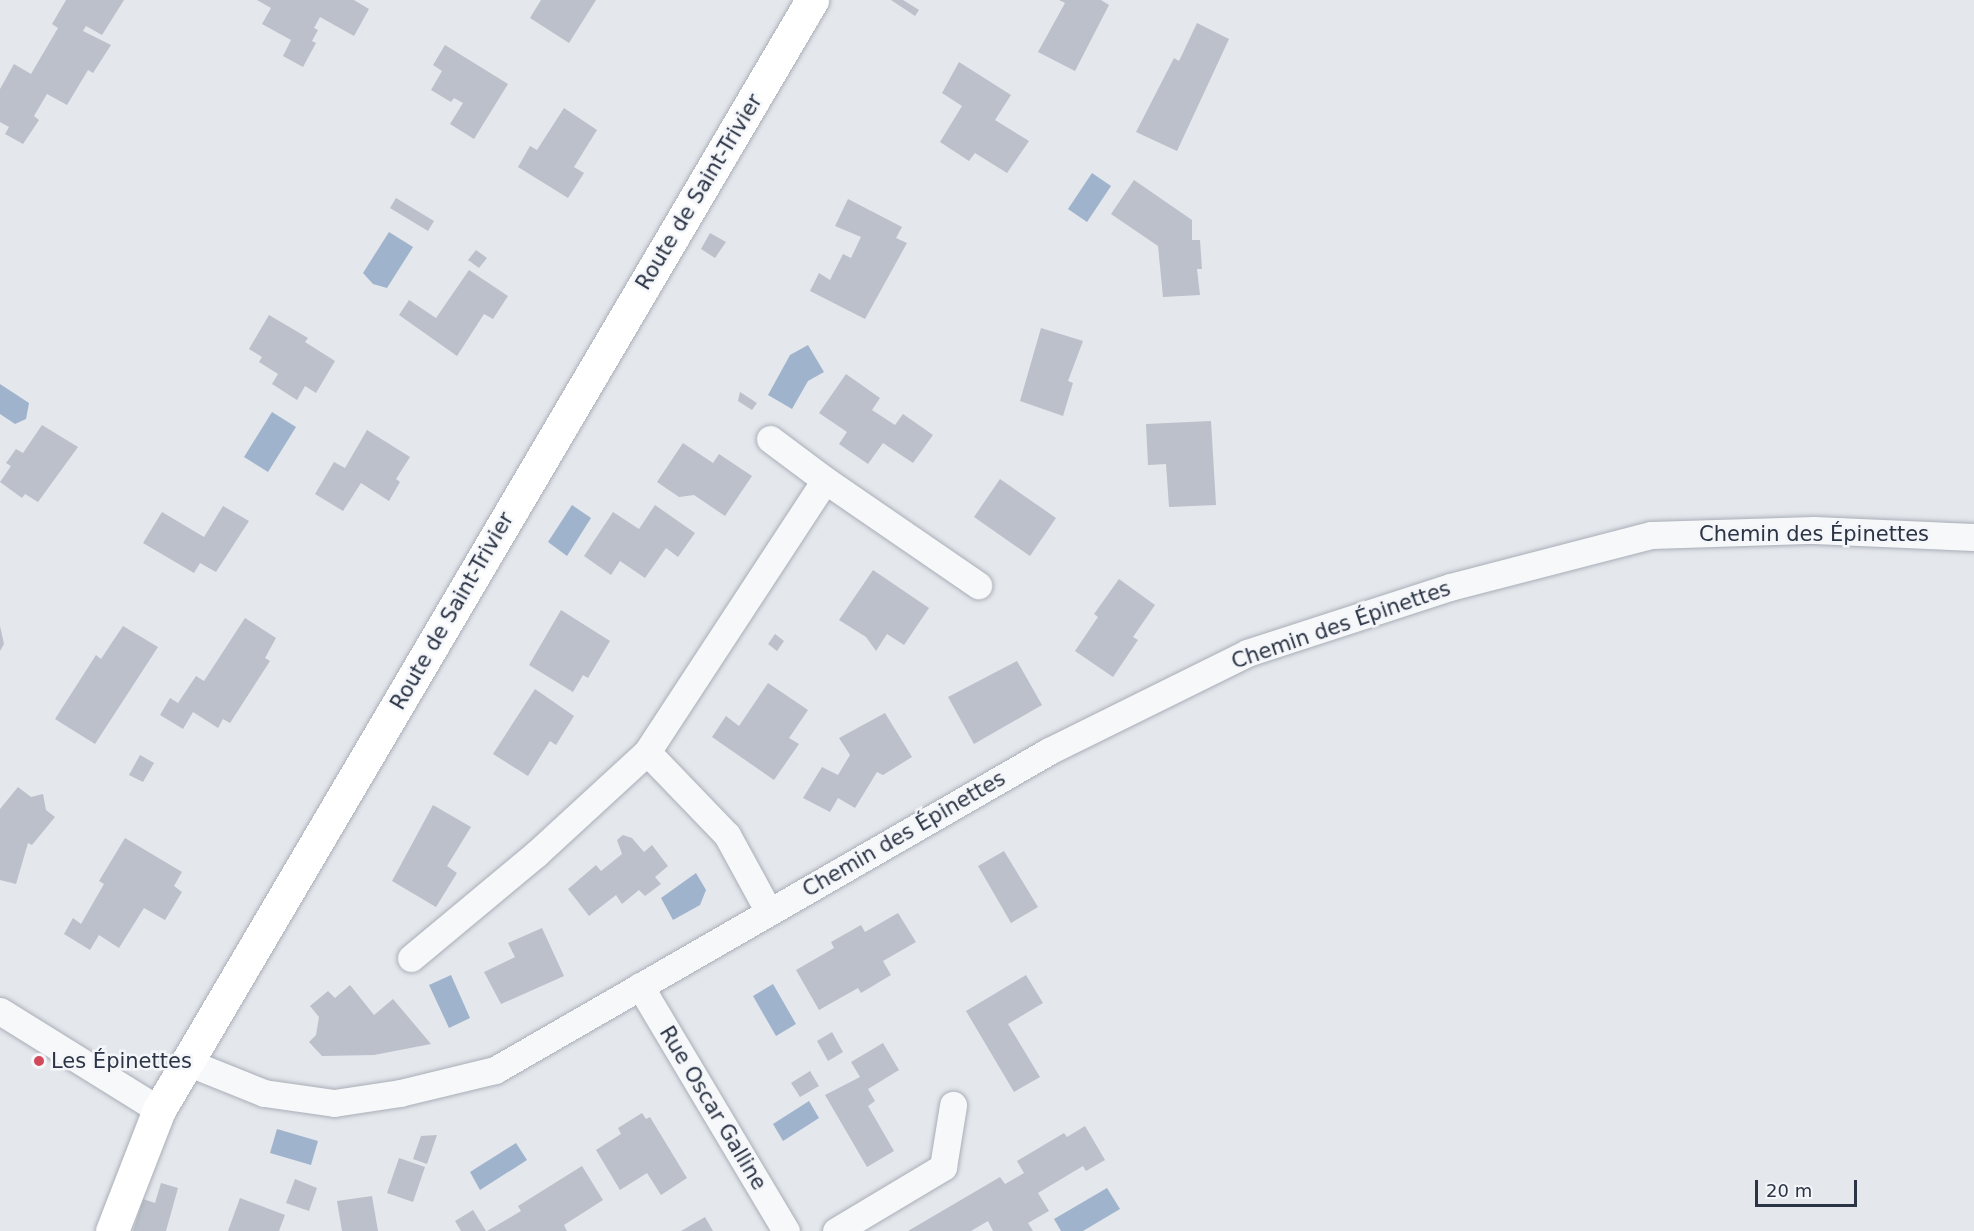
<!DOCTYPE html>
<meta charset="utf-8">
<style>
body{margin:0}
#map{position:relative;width:1974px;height:1231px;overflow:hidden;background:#e4e7ec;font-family:"DejaVu Sans",sans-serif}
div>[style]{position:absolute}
.water>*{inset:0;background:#9fb4cc}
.building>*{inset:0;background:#bbc0ca}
.roads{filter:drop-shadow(0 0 2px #a9aeb7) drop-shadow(0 0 2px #a9aeb7)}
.street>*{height:27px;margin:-13.5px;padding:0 13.5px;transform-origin:13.5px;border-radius:13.5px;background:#f7f8fa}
.secondary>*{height:33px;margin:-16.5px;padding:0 16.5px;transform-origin:16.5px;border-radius:16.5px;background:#fff}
.dots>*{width:16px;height:16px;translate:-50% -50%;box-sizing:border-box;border:3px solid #f4f6f9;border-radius:50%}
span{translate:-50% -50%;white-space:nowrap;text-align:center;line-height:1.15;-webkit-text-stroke:5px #f4f6f9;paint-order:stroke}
.street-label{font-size:21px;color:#2b3445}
.poi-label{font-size:21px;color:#2b3445}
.left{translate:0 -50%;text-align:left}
.scale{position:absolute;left:1755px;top:1180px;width:102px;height:27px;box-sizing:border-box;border:3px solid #2b3445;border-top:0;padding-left:8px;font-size:18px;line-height:21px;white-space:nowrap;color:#2b3445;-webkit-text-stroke:4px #f4f6f9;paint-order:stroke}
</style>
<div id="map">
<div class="water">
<i style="clip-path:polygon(1092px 173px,1111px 186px,1087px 222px,1068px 209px)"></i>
<i style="clip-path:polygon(389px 232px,413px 247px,387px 288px,373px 284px,363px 273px)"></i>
<i style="clip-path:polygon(808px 345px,824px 372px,808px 381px,792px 409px,768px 395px,790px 355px)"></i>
<i style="clip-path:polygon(0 384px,29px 403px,26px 419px,15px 424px,0 414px)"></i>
<i style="clip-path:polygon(272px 412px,296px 427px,268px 472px,244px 457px)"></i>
<i style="clip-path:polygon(572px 505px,591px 518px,567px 556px,548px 542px)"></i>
<i style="clip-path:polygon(696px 873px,706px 890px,700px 905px,673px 920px,661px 898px)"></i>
<i style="clip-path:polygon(451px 975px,470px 1018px,449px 1028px,429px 985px)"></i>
<i style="clip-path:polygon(773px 984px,796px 1024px,776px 1036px,753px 996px)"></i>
<i style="clip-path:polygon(809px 1101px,819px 1118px,783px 1141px,773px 1124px)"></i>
<i style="clip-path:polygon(277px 1129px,318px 1141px,311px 1165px,270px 1153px)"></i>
<i style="clip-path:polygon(516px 1143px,527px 1160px,480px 1190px,470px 1172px)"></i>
<i style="clip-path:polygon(1107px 1188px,1120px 1209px,1083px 1231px,1061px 1231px,1054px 1219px)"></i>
</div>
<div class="building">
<i style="clip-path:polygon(66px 0,124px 0,102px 35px,86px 26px,83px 31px,111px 45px,93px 73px,88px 70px,67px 105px,47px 94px,34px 116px,39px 120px,23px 144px,5px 134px,9px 127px,0 122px,0 89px,14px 64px,31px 74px,58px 28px,52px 24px)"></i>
<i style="clip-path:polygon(257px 0,354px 0,369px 9px,354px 36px,320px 17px,314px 28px,318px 30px,312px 41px,316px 43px,303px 67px,283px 56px,291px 40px,262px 24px,271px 8px)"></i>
<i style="clip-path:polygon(541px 0,596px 0,569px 43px,530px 18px)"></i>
<i style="clip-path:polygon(891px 0,903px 0,919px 10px,915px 16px)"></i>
<i style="clip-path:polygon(1059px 0,1101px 0,1109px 5px,1075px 71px,1038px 52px,1065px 3px)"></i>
<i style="clip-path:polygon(1197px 23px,1229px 39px,1177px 151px,1136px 132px,1174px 58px,1179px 61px)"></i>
<i style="clip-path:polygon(445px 45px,508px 84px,474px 139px,450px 124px,463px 103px,454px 98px,451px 102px,431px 90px,442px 71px,433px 65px)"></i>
<i style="clip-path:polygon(959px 62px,1011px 95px,995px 120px,1029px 141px,1007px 173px,975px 153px,969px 161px,940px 142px,962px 106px,942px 93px)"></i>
<i style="clip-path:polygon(564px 108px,597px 130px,574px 167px,584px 173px,568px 198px,518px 167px,530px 146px,537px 150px)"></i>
<i style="clip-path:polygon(1134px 180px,1192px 220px,1192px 240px,1200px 240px,1202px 269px,1197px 269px,1200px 295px,1163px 297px,1158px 246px,1111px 214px)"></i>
<i style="clip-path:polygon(396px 198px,434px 221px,428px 231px,390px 208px)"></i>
<i style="clip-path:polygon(848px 199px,902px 227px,896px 238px,907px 243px,865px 319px,810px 291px,819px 273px,830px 280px,843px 254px,851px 258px,861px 237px,835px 226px)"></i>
<i style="clip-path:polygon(710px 233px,726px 242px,715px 258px,701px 249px)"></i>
<i style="clip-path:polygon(476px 250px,487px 258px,479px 268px,468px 260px)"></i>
<i style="clip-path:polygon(469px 270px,508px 296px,493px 319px,484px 314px,457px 356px,399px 315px,409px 300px,436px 318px)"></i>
<i style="clip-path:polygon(269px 315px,308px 338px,305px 342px,335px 361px,316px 393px,305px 386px,297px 400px,272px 384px,278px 374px,259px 362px,262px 357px,249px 349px)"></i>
<i style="clip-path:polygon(1041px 328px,1083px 341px,1068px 381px,1073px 383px,1063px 416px,1020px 401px)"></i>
<i style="clip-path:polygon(846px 374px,880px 398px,872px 410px,895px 425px,903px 414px,933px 435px,913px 463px,883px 443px,868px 464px,839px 444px,847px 432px,819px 413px)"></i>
<i style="clip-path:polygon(740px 392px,757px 403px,752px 410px,738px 401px)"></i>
<i style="clip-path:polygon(1211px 421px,1216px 505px,1169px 507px,1166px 464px,1148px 465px,1146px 424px)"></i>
<i style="clip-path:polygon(42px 425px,78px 447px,38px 502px,25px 494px,22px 498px,0 482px,11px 466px,6px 463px,16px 449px,23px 453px)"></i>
<i style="clip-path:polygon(367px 430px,410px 457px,396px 479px,400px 482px,389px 501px,361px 483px,343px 511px,315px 494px,334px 462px,345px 468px)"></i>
<i style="clip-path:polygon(683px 443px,713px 463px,719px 454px,752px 476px,725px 516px,694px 495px,679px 497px,657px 482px)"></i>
<i style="clip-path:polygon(1000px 479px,1056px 518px,1030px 556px,974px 517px)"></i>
<i style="clip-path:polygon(655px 505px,695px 533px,678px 557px,666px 548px,645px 578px,620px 561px,611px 575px,584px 556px,613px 512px,639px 529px)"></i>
<i style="clip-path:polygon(223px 506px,249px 521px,216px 572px,200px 563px,194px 573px,143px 543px,162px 512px,204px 537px)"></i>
<i style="clip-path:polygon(873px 570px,929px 608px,904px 645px,887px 634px,876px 651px,866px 637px,839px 620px)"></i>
<i style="clip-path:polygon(1119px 579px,1155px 605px,1133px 637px,1138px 640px,1113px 677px,1075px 651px,1098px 617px,1094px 614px)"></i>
<i style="clip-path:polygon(561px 610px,610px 641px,588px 678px,583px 675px,573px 692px,529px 665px)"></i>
<i style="clip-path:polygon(245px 618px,276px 638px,265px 658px,270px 661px,230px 723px,223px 719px,218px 728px,193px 712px,183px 729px,160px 715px,170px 698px,178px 703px,196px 676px,204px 681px)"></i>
<i style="clip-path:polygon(0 626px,4px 644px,0 651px)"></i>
<i style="clip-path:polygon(123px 626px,158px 647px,95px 744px,55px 719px,96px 655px,101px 659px)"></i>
<i style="clip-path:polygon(775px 634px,784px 641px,777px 651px,768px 644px)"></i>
<i style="clip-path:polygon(1017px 661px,1042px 705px,974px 744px,948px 697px)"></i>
<i style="clip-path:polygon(768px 683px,808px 710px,789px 738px,799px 744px,774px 780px,712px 737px,726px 716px,739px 726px)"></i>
<i style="clip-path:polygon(535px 689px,574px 716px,556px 745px,550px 741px,528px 776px,493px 754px)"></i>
<i style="clip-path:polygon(885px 713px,912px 757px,883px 775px,877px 772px,855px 808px,838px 798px,830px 812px,803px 798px,822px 767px,838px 775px,850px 755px,839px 738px)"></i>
<i style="clip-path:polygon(140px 755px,154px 763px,143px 782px,129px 775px)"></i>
<i style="clip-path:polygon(18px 787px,31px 797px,43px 794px,46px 810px,55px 817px,32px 845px,28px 843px,16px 884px,0 880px,0 809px)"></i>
<i style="clip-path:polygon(433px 805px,471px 827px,447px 866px,457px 873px,436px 907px,392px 881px)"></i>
<i style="clip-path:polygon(623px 835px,632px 838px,644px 852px,652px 845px,668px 866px,655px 877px,661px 884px,645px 896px,639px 890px,622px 904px,616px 895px,589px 916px,568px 889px,596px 865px,601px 871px,622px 854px,617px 840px)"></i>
<i style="clip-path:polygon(125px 838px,182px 872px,174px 886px,182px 892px,165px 920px,144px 908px,119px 948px,99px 935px,90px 950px,64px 934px,73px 918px,81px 924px,104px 884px,99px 881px)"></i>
<i style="clip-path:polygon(1004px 851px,1038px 907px,1011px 923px,978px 866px)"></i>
<i style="clip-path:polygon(898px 913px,916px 942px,883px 961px,891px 975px,861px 993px,858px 988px,819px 1010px,796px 970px,834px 948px,831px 942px,861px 925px,865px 932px)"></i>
<i style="clip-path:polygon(542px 928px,564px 976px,501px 1004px,484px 972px,515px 957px,508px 943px)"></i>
<i style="clip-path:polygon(1026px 975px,1043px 1003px,1008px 1024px,1040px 1077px,1014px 1092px,966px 1011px)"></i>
<i style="clip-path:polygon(350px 985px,374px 1015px,393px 999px,431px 1044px,374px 1055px,322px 1056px,309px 1042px,316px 1035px,319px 1017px,310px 1006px,328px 991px,335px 998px)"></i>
<i style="clip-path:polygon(832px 1032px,843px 1052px,828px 1061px,817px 1041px)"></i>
<i style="clip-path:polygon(883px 1043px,899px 1070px,868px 1089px,875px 1101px,868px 1106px,894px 1151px,867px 1167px,825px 1095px,860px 1077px,851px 1062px)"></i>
<i style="clip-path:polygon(810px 1071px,819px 1086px,800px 1097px,791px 1083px)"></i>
<i style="clip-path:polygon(642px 1113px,646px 1119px,650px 1117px,687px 1178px,661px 1195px,647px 1173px,620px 1190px,596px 1150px,621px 1134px,618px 1128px)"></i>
<i style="clip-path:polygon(1085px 1126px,1105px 1160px,1086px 1171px,1083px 1166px,1038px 1193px,1049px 1211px,1028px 1223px,1033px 1231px,993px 1231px,988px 1221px,971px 1231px,908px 1231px,1000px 1177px,1005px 1184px,1024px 1173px,1017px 1161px,1064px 1133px,1067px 1137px)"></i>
<i style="clip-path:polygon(437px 1135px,427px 1164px,413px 1159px,421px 1136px)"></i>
<i style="clip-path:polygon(399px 1158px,425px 1167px,413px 1202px,387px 1193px)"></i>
<i style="clip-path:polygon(582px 1166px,603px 1200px,564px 1225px,567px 1231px,487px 1231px,521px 1211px,518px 1206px)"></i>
<i style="clip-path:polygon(295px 1179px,317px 1188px,309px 1211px,286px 1203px)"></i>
<i style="clip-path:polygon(161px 1183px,178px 1188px,166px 1231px,133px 1231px,143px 1199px,155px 1203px)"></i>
<i style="clip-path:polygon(372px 1196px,378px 1231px,342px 1231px,337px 1201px)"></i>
<i style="clip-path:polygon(240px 1198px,285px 1215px,279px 1231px,228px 1231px)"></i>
<i style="clip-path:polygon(473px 1210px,486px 1231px,461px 1231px,455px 1221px)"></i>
<i style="clip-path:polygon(705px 1217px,713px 1231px,681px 1231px)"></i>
</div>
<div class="roads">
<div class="street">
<i style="left:770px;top:439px;width:69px;rotate:36.7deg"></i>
<i style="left:769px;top:912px;width:88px;rotate:-118.6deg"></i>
<i style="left:727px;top:835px;width:115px;rotate:-133.9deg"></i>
<i style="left:647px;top:752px;width:325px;rotate:-56.8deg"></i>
<i style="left:825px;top:480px;width:186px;rotate:34.5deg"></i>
<i style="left:411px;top:958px;width:163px;rotate:-39.8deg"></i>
<i style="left:536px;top:854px;width:151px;rotate:-42.6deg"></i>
<i style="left:640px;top:986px;width:285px;rotate:59.2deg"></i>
<i style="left:0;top:1011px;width:187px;rotate:31.9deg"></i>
<i style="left:187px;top:1062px;width:83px;rotate:21.9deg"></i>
<i style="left:264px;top:1093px;width:71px;rotate:8.1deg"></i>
<i style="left:334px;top:1103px;width:67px;rotate:-8.6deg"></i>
<i style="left:400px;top:1093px;width:98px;rotate:-13.6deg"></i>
<i style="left:495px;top:1070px;width:639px;rotate:-29.93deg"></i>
<i style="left:1049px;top:751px;width:221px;rotate:-26.3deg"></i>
<i style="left:1247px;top:653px;width:213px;rotate:-18deg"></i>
<i style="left:1450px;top:587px;width:208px;rotate:-14.5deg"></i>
<i style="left:1651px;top:535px;width:163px;rotate:-1.8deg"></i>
<i style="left:1814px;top:530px;width:160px;rotate:2.5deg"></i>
<i style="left:836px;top:1231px;width:125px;rotate:-30.9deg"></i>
<i style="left:943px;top:1167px;width:63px;rotate:-80.8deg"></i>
</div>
<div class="secondary">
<i style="left:112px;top:1231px;width:130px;rotate:-68.8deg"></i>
<i style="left:159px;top:1110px;width:1288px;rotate:-59.53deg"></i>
</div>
</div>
<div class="dots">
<i style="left:39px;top:1061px;background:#d1495b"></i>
</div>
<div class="street-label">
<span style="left:699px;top:192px;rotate:-59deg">Route de Saint-Trivier</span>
<span style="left:1814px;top:534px">Chemin des Épinettes</span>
<span style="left:452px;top:611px;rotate:-60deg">Route de Saint-Trivier</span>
<span style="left:1341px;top:625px;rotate:-19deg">Chemin des Épinettes</span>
<span style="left:904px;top:834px;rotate:-30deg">Chemin des Épinettes</span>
<span style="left:713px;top:1108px;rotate:59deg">Rue Oscar Galline</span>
</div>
<div class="poi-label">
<span class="left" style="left:51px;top:1061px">Les Épinettes</span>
</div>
<div class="scale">20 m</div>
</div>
